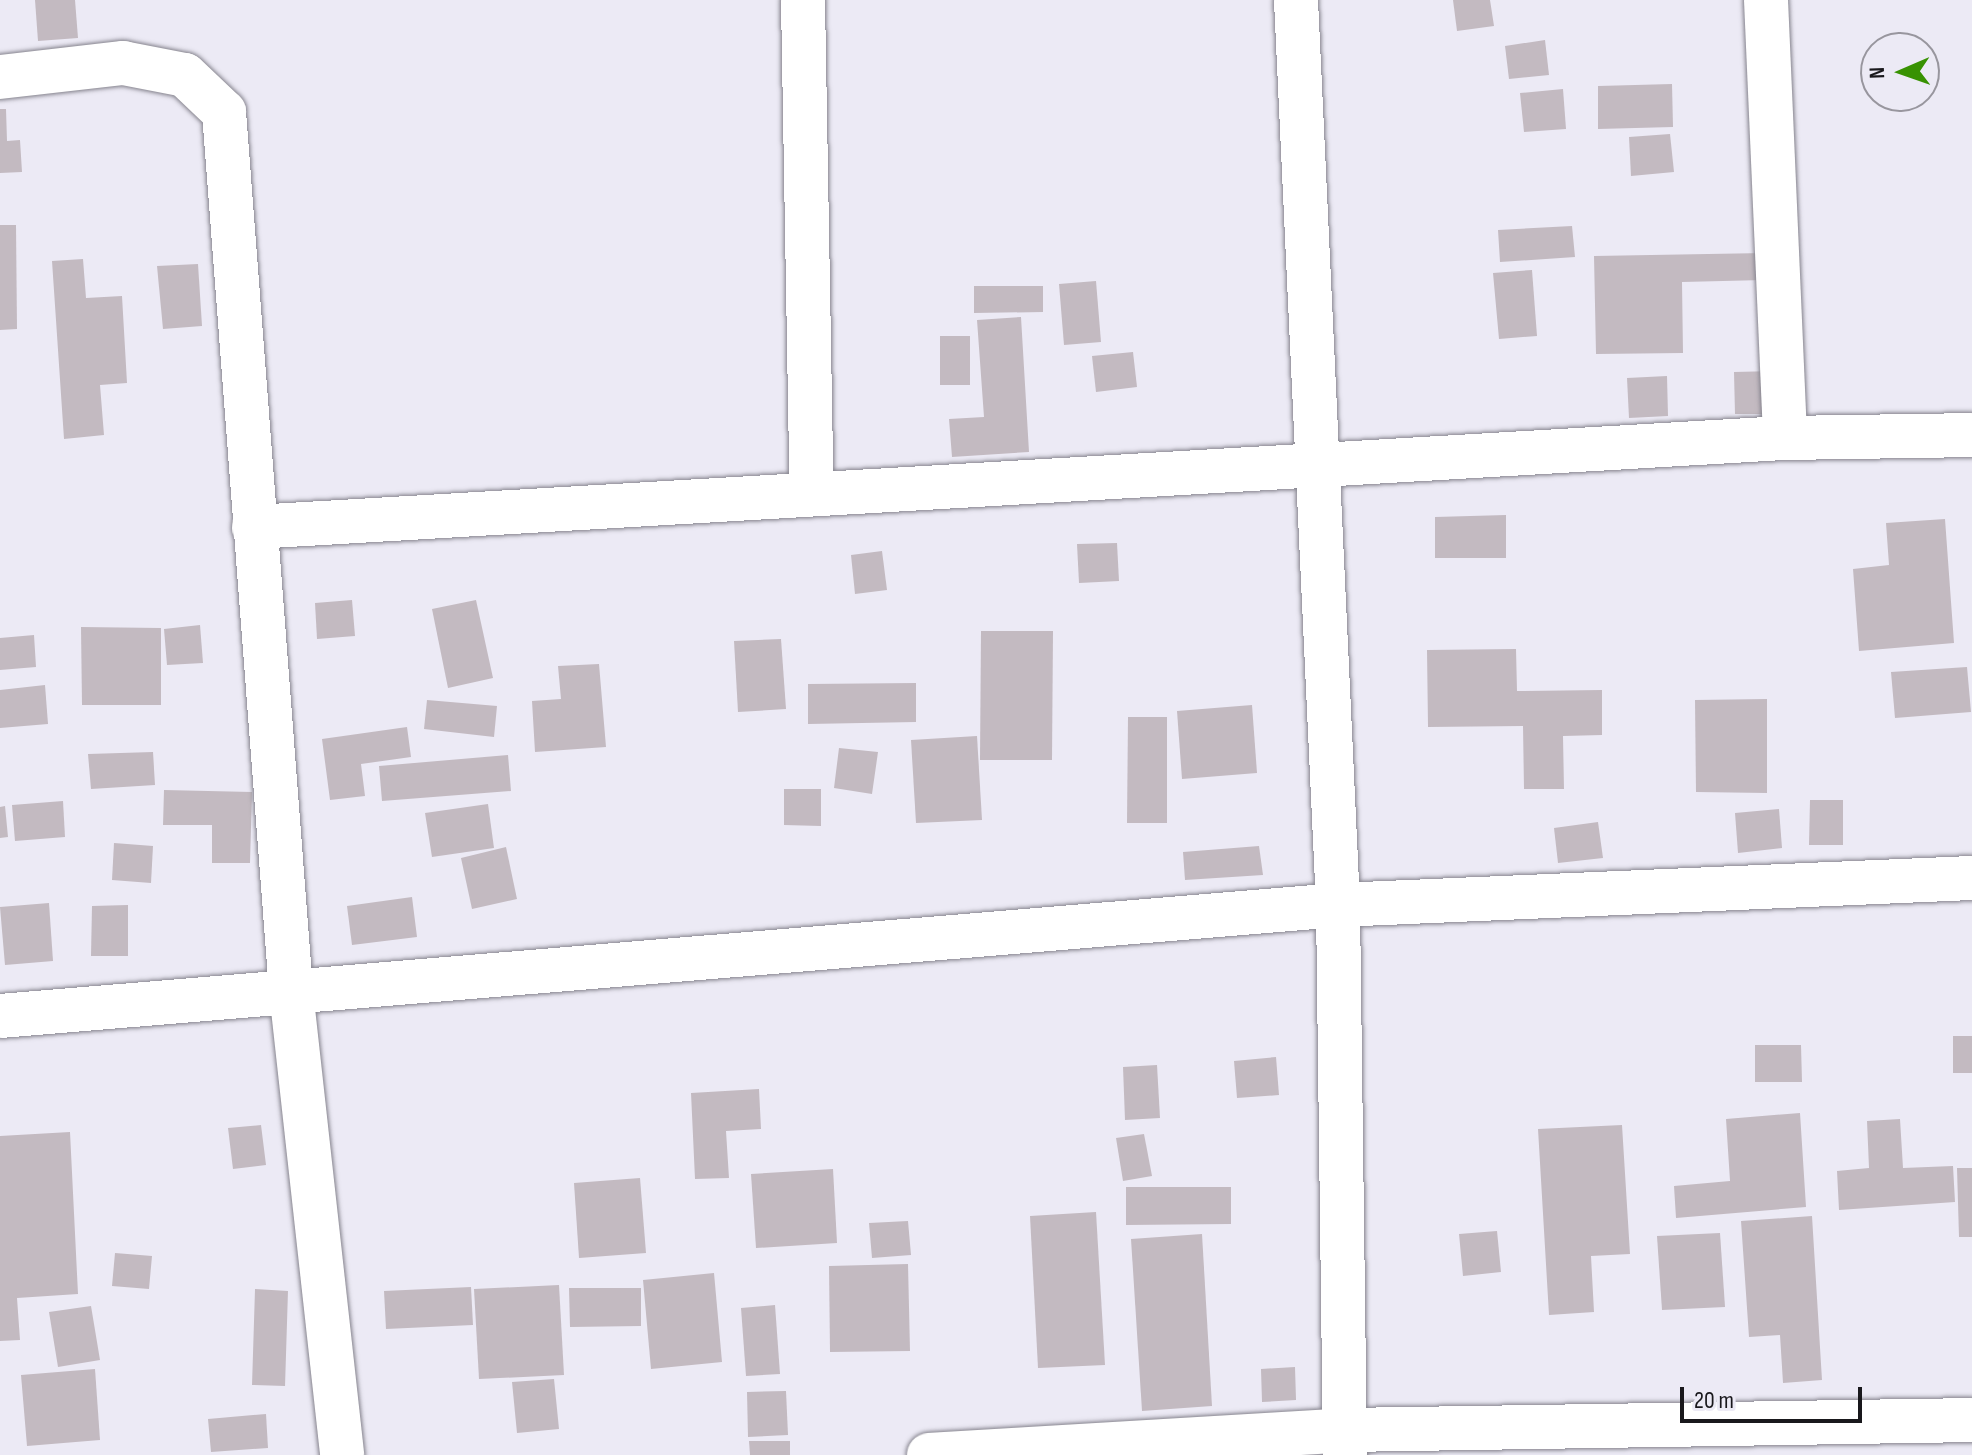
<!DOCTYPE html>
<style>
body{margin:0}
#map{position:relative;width:1972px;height:1455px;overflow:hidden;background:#eceaf5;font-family:"Sofia Sans Condensed",sans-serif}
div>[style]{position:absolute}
.building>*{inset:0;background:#c3bac1}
.roads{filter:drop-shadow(0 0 2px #86848e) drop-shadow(0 0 2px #86848e)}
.minor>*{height:44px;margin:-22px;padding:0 22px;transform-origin:22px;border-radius:22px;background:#fff}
span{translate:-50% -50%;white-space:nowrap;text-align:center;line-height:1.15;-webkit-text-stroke:8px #eceaf5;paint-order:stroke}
.north{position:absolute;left:1860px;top:32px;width:80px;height:80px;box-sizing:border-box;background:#eceaf5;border:2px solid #98969e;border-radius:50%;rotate:268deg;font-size:22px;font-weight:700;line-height:32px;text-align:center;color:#19181c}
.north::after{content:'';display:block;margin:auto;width:28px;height:36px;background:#389202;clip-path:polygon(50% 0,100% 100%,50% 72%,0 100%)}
.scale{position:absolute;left:1680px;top:1387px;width:182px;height:36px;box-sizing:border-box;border:4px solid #19181c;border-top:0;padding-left:10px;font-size:24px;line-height:28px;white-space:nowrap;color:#19181c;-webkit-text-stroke:6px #eceaf5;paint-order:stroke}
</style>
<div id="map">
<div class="building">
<i style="clip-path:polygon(35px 0,75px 0,78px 38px,38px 41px)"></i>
<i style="clip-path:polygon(1453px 0,1490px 0,1494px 26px,1457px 31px)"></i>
<i style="clip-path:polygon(1545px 40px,1549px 75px,1509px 79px,1505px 46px)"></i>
<i style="clip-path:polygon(1672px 84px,1673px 127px,1598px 129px,1598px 86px)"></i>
<i style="clip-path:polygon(1563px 89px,1566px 129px,1524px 132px,1520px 93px)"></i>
<i style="clip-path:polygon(0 109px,6px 109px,7px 141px,20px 140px,22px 172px,0 173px)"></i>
<i style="clip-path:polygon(1670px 134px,1674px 172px,1631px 176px,1629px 137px)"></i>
<i style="clip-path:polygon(0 225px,16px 225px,17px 329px,0 330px)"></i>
<i style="clip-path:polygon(1572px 226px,1575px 257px,1500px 262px,1498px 230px)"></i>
<i style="clip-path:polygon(1765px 253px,1764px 280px,1682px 282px,1683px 353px,1596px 354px,1594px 256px)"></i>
<i style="clip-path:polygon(83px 259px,86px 298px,122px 296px,127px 383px,100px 385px,104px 435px,64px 439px,52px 261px)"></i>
<i style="clip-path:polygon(198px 264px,202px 326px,163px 329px,157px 266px)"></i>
<i style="clip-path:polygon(1532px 270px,1537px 336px,1499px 339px,1493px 273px)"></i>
<i style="clip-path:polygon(1096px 281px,1101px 342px,1064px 345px,1059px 284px)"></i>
<i style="clip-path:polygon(974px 286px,1043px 286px,1043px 312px,974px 313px)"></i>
<i style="clip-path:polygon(1021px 317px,1029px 452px,952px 457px,949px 419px,984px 417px,977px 320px)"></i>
<i style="clip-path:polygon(940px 336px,970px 336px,970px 385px,940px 385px)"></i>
<i style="clip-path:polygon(1133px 352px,1137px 387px,1096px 392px,1092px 356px)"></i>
<i style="clip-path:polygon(1775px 371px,1774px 414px,1735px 414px,1734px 372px)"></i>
<i style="clip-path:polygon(1667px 376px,1668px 416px,1629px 418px,1627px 378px)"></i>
<i style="clip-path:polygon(1506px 515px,1506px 558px,1435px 558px,1435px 517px)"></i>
<i style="clip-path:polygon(1945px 519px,1954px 643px,1859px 651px,1853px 569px,1889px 565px,1886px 523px)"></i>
<i style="clip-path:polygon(1117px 543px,1119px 581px,1079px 583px,1077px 544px)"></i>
<i style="clip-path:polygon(882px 551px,887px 590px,855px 594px,851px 555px)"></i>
<i style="clip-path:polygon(352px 600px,355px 636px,317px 639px,315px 603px)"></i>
<i style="clip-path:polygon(476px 600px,493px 678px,448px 688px,432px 609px)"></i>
<i style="clip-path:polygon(200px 625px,203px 663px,167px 665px,164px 629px)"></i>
<i style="clip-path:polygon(81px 627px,161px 628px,161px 705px,82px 705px)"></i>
<i style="clip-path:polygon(981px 631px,1053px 631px,1052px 760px,980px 760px)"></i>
<i style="clip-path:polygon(34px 635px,36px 667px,0 670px,0 638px)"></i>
<i style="clip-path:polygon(781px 639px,786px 709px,738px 712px,734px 641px)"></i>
<i style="clip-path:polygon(1516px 649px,1517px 691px,1602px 690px,1602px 735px,1563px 736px,1564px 789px,1524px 789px,1523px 726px,1428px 727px,1427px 650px)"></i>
<i style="clip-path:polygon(599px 664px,606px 747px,535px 752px,532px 701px,561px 699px,558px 666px)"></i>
<i style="clip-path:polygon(1967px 667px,1971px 712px,1895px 718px,1891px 672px)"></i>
<i style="clip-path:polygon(916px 683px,916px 722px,808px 724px,808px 684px)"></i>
<i style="clip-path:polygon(45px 685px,48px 724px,0 728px,0 690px)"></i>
<i style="clip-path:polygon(1767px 699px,1767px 793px,1696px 792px,1695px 700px)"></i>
<i style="clip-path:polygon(427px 700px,497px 706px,494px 737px,424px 729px)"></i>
<i style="clip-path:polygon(1252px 705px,1257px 773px,1182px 779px,1177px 711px)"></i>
<i style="clip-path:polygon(1128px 717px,1167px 717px,1167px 823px,1127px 823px)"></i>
<i style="clip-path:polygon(407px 727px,411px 757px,361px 764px,365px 796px,330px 800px,322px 739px)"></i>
<i style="clip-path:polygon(977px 736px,982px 820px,916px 823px,911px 740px)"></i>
<i style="clip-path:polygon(839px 748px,878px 752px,872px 794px,834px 788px)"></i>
<i style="clip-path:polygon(153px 752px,155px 785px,91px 789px,88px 754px)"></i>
<i style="clip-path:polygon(508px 755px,511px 791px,382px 801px,379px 766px)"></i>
<i style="clip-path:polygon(784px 789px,821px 789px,821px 826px,784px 825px)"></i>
<i style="clip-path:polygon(164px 790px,252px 792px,250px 863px,212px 863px,212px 825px,163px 825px)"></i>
<i style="clip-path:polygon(1810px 800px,1843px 800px,1843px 845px,1809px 845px)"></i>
<i style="clip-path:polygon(63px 801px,65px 837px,15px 841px,12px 805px)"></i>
<i style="clip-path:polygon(488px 804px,494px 848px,432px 857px,425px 813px)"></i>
<i style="clip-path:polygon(5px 806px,8px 837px,0 838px,0 807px)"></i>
<i style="clip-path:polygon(1779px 809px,1782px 848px,1738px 853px,1735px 813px)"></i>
<i style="clip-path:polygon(1598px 822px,1603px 858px,1558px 863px,1554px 828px)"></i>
<i style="clip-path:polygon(114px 843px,153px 846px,151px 883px,112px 880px)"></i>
<i style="clip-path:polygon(1259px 846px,1263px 875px,1185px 880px,1183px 852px)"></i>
<i style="clip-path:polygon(506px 847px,517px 899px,472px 909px,461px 858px)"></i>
<i style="clip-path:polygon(412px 897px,417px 937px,352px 945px,347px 906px)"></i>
<i style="clip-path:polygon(49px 903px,53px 961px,5px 965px,0 907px)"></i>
<i style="clip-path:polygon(128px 905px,128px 956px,91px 956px,92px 906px)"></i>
<i style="clip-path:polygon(1953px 1036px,1972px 1036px,1972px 1073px,1953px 1073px)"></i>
<i style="clip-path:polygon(1755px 1045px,1801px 1045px,1802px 1082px,1755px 1082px)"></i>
<i style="clip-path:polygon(1276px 1057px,1279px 1095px,1237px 1098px,1234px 1061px)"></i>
<i style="clip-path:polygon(1157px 1065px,1160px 1118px,1125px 1120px,1123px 1067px)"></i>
<i style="clip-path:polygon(759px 1089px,761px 1129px,726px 1131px,729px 1178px,695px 1179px,691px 1093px)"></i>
<i style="clip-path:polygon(1800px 1113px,1806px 1207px,1676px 1218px,1674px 1186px,1730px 1181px,1726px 1119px)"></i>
<i style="clip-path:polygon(1900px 1119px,1903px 1168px,1953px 1166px,1955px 1202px,1839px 1210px,1837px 1171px,1869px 1168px,1867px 1121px)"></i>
<i style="clip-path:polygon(261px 1125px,266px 1165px,233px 1169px,228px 1128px)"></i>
<i style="clip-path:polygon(1622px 1125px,1630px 1254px,1591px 1256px,1594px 1312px,1549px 1315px,1538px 1129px)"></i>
<i style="clip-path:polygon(70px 1132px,78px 1294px,17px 1298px,20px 1340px,0 1341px,0 1136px)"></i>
<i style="clip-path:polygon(1144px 1134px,1152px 1176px,1123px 1181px,1116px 1138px)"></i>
<i style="clip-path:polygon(1957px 1168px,1972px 1168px,1972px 1237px,1959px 1237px)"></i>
<i style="clip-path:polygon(833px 1169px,837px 1243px,756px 1248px,751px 1174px)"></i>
<i style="clip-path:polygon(640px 1178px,646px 1253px,579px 1258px,574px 1183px)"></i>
<i style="clip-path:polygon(1126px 1187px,1231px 1187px,1231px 1224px,1126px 1225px)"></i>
<i style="clip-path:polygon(1096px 1212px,1105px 1365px,1038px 1368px,1030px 1216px)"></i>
<i style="clip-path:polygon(1812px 1216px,1822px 1380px,1783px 1383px,1780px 1335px,1749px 1337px,1741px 1221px)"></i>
<i style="clip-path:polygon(908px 1221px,911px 1255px,872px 1258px,869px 1223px)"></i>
<i style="clip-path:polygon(1497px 1231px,1501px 1272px,1463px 1276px,1459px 1234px)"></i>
<i style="clip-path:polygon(1720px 1233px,1725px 1307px,1662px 1310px,1657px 1236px)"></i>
<i style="clip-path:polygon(1202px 1234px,1212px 1406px,1142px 1411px,1131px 1239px)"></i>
<i style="clip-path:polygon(115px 1253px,152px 1256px,149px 1289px,112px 1286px)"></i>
<i style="clip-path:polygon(908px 1264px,910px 1351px,830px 1352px,829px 1266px)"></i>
<i style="clip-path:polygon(714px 1273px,722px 1362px,651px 1369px,643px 1280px)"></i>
<i style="clip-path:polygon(559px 1285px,564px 1375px,479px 1379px,474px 1289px)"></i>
<i style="clip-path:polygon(471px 1287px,473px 1325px,386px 1329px,384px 1291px)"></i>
<i style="clip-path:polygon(569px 1288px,641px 1288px,641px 1326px,570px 1327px)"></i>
<i style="clip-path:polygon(255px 1289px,288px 1291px,285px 1386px,252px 1385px)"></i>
<i style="clip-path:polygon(775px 1305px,780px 1374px,746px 1376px,741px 1308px)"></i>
<i style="clip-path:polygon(91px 1306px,100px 1360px,58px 1367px,49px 1312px)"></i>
<i style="clip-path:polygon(1295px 1367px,1296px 1400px,1262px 1402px,1261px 1369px)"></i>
<i style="clip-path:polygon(95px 1369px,100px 1440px,27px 1446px,21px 1375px)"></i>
<i style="clip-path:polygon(554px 1379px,559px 1429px,517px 1433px,512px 1382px)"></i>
<i style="clip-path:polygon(786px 1391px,788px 1435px,748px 1437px,747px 1392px)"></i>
<i style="clip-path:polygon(266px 1414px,268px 1448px,211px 1452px,208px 1419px)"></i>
<i style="clip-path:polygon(749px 1441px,790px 1441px,790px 1455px,750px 1455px)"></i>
</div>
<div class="roads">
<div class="minor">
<i style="left:803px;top:0;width:494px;rotate:89deg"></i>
<i style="left:1296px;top:0;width:906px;rotate:87.34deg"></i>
<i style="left:1338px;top:905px;width:550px;rotate:89.27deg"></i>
<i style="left:1766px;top:0;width:438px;rotate:87.5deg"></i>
<i style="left:0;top:77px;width:124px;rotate:-6.5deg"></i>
<i style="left:123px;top:63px;width:63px;rotate:11deg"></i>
<i style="left:185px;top:75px;width:54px;rotate:43.5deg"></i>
<i style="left:224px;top:112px;width:882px;rotate:85.64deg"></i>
<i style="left:291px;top:991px;width:467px;rotate:83.7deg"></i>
<i style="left:254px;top:527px;width:1534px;rotate:-3.33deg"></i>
<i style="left:1785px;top:438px;width:187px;rotate:-0.9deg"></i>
<i style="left:0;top:1016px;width:1343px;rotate:-4.74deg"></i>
<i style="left:1338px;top:905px;width:635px;rotate:-2.44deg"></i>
<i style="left:929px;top:1455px;width:417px;rotate:-3.4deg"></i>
<i style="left:1345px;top:1430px;width:627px;rotate:-0.91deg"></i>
</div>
</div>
<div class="north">N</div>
<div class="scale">20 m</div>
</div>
